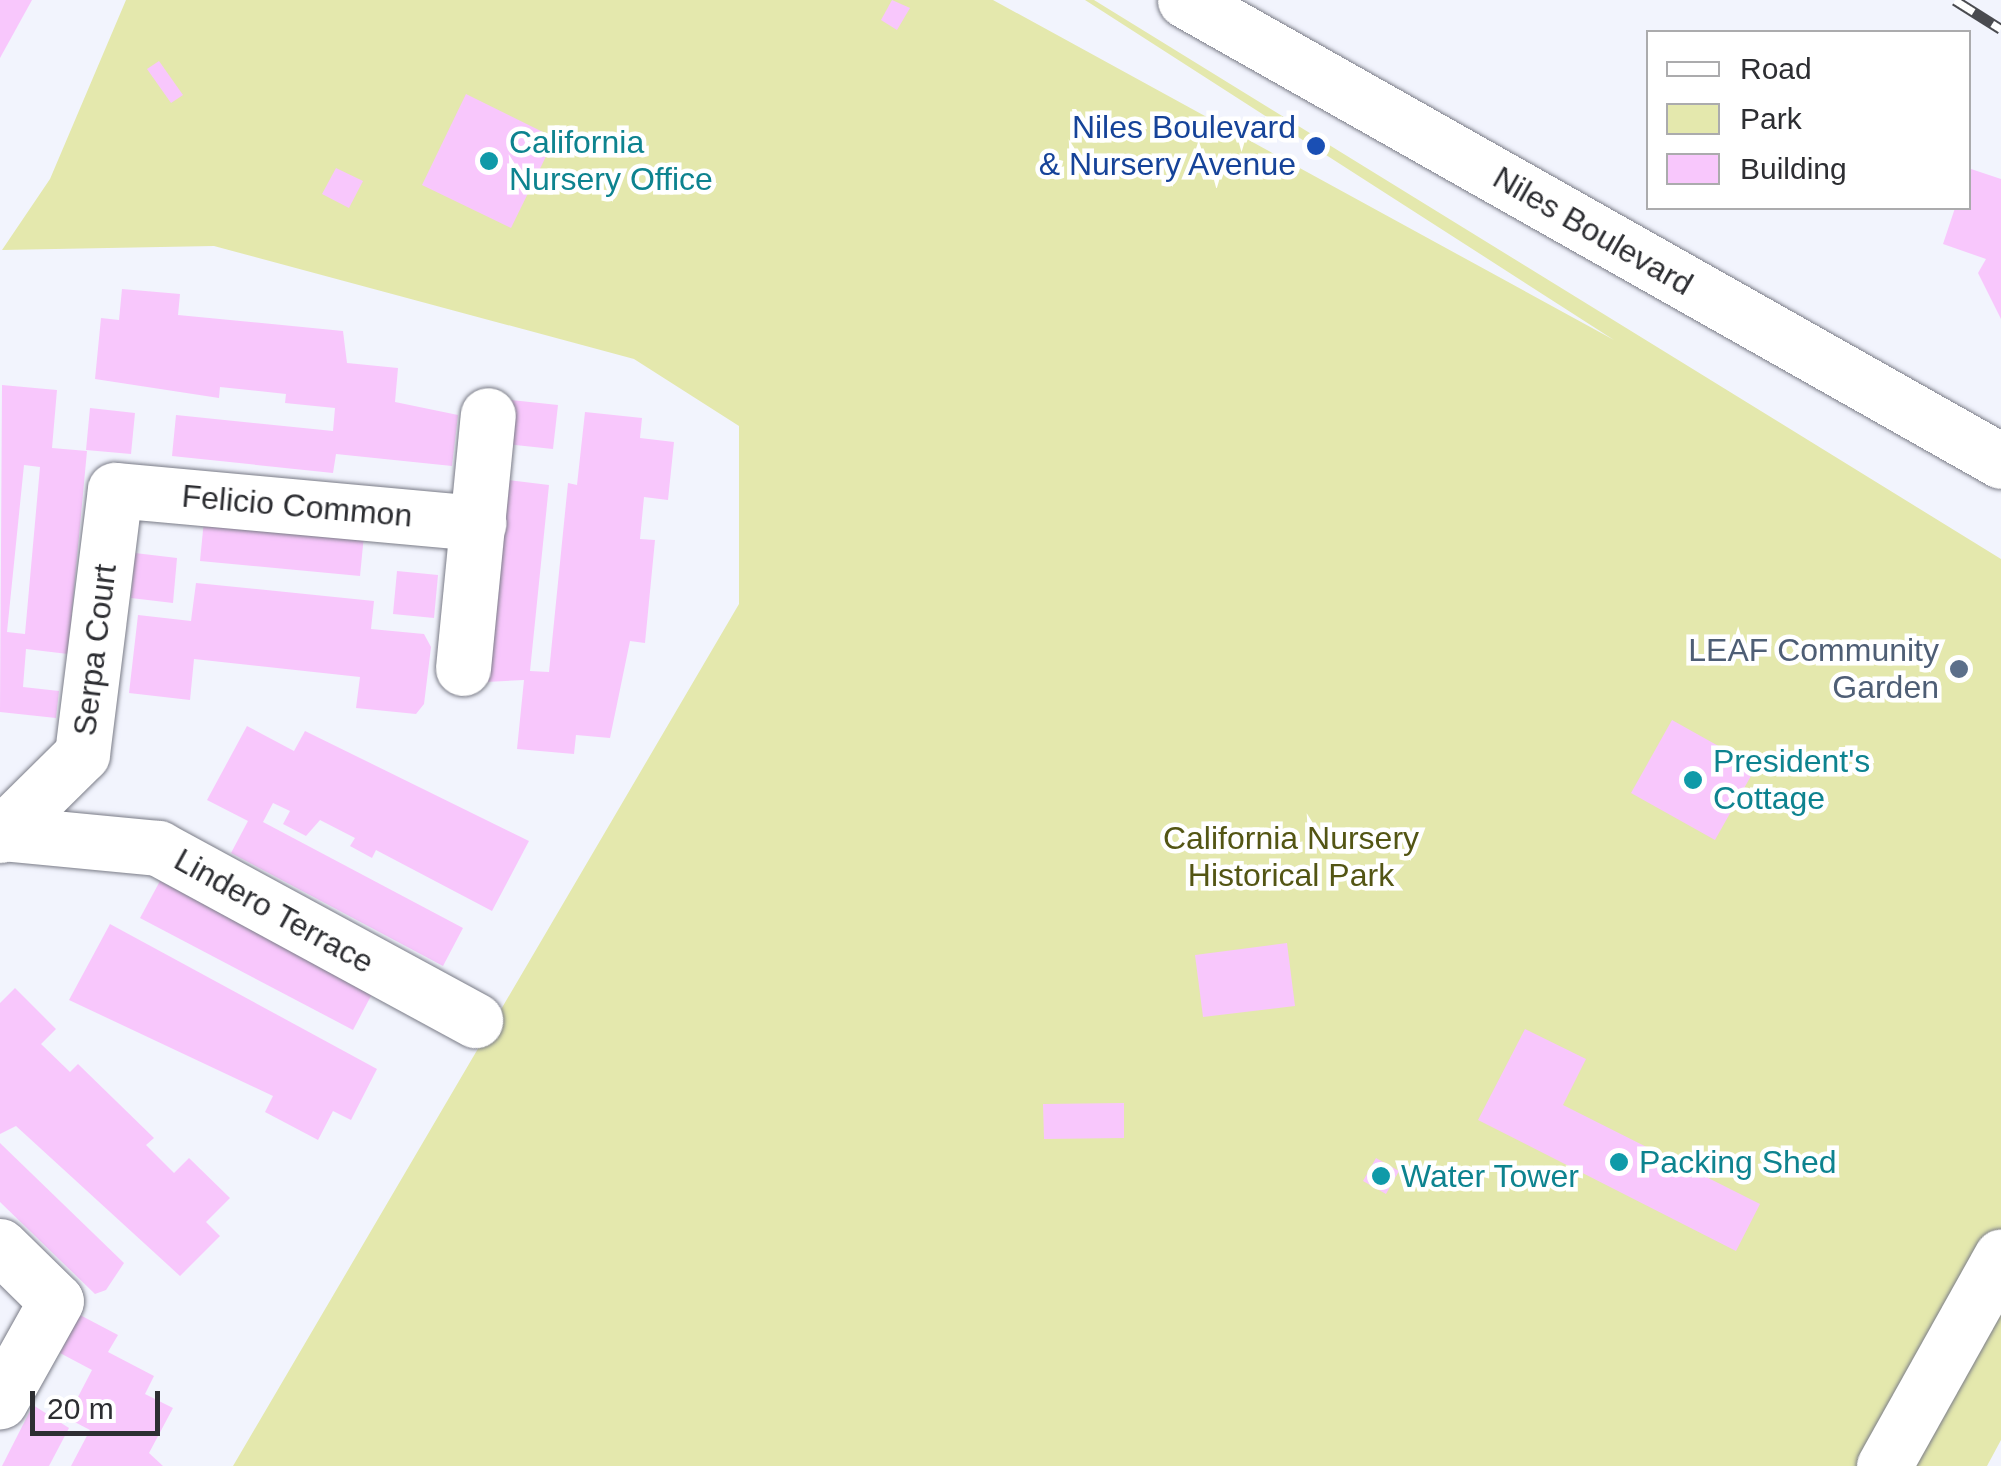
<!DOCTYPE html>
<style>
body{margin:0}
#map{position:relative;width:2001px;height:1466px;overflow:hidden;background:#f2f4fd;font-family:Helvetica,sans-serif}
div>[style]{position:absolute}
.green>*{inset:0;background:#e4e8ad}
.building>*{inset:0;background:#f8c7fc}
.roads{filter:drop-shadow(0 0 2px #7a7c87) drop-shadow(0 0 2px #7a7c87)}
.minor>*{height:55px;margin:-27.5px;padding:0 27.5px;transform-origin:27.5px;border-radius:27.5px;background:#fff}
.major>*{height:55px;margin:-27.5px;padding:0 27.5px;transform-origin:27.5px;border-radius:27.5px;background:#fff}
.rail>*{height:11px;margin-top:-5.5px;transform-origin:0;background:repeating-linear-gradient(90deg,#fff 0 22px,#4a4b50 0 44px);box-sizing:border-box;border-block:2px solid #4a4b50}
.dots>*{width:28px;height:28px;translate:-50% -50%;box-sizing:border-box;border:5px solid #fff;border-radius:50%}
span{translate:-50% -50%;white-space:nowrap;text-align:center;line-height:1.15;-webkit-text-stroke:9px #fff;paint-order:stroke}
.transit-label{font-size:32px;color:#164399}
.right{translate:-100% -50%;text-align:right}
.culture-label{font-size:32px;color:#0d838f}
.left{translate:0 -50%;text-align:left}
.street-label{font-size:32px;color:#2d2e32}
.service-label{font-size:32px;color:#4e5e75}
.park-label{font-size:32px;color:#535514}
.legend{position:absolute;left:1646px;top:30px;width:325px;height:180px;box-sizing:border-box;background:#fff;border:2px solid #ababad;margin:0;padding:12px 18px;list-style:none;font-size:30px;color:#2d2e32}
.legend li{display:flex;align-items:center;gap:20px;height:50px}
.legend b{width:50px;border:2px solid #ababad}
.scale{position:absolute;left:30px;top:1391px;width:130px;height:45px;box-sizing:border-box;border:5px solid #2d2e32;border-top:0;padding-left:12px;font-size:30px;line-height:35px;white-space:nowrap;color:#2d2e32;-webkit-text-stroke:8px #fff;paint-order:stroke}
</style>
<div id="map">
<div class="green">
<i style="clip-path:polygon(126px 0,993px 0,1614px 340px,1085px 0,1094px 0,2001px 559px,2001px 1440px,1987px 1466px,233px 1466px,739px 604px,739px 426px,634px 359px,214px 246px,2px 250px,50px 179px)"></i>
</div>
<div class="building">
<i style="clip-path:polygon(0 0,32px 0,0 58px)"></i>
<i style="clip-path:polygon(892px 0,910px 8px,897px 30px,881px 20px)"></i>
<i style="clip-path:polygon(159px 61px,183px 95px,171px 103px,147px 69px)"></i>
<i style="clip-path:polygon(466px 94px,555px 138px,511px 228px,422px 185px)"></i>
<i style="clip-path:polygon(336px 168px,363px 181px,349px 208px,322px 194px)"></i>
<i style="clip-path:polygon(1968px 168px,2001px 179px,2001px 319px,1978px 273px,1986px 259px,1943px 244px,1955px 208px,1968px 208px)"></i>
<i style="clip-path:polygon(122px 289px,180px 294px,178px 315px,343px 331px,347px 363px,398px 368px,395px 402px,458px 415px,452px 466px,336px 454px,333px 473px,172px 456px,176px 415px,333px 431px,335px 408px,285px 403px,286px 394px,220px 387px,219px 398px,95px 379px,101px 318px,119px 320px)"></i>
<i style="clip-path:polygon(evenodd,2px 385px,57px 390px,52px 448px,87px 451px,68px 654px,26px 649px,23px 687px,59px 691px,56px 718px,0 712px,2px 385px,24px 465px,40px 467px,25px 634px,7px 632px,24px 465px)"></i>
<i style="clip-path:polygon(511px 400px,558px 405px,553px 449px,506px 444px)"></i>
<i style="clip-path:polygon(90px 408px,135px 413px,131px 454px,86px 450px)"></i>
<i style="clip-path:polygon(585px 412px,642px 418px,640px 438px,674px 442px,668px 500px,644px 497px,640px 539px,655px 540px,645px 643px,630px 641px,610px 738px,576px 735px,574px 754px,517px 749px,524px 680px,486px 682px,507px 480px,549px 485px,530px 671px,549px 672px,568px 483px,577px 485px)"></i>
<i style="clip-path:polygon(204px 520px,364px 535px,360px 576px,200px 561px)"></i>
<i style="clip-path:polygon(135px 553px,177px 558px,173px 603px,131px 598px)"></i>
<i style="clip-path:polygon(397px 571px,438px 575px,434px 618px,393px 614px)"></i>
<i style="clip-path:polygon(196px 583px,374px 601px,371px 629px,424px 634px,431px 647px,424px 704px,416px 714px,356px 708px,360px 677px,194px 659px,190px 700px,129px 693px,138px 615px,191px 621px)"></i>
<i style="clip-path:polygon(1672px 720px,1756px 767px,1715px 840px,1631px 793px)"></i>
<i style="clip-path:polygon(247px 726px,294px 751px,305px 731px,529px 841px,492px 911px,376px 850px,372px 858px,350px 846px,355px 838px,320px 820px,306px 836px,283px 824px,290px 811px,273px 803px,263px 822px,463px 928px,443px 966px,231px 853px,248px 821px,207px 800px)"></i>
<i style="clip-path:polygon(160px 881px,372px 994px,353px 1030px,140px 918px)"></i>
<i style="clip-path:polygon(110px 924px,377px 1069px,351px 1120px,333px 1111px,318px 1140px,265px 1112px,273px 1096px,69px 1000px)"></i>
<i style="clip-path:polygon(1287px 943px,1295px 1006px,1203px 1017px,1195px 955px)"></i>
<i style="clip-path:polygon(15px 988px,56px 1029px,41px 1044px,70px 1072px,78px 1064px,154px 1138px,146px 1145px,174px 1173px,189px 1158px,230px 1198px,206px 1222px,220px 1236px,180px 1276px,16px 1126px,0 1134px,0 1003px)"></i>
<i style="clip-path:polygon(1525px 1029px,1586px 1059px,1563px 1105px,1760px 1204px,1736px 1251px,1478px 1120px)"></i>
<i style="clip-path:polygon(1124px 1103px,1124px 1138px,1044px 1139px,1043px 1104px)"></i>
<i style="clip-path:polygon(0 1143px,124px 1263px,106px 1290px,95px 1294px,0 1202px)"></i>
<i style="clip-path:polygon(1376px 1158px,1399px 1171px,1386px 1194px,1363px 1181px)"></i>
<i style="clip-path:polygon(80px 1315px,118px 1335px,108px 1352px,154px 1376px,145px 1394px,173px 1408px,149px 1453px,163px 1466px,71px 1466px,90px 1430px,67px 1418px,92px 1370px,60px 1353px)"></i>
<i style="clip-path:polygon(33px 1405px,69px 1428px,49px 1466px,2px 1466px)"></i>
</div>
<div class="roads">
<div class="minor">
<i style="left:463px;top:668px;width:254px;rotate:-84.4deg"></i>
<i style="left:2px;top:833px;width:157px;rotate:5.5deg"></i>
<i style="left:158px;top:848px;width:361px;rotate:28.5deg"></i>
<i style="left:0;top:835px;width:115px;rotate:-44.6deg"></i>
<i style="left:82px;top:754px;width:266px;rotate:-82.9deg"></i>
<i style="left:115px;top:490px;width:365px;rotate:5.2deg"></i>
<i style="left:0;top:1246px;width:78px;rotate:44.5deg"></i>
<i style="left:56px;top:1301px;width:115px;rotate:119.2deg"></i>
<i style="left:1884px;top:1466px;width:240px;rotate:-60.8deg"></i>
</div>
<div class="major">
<i style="left:1185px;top:0;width:937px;rotate:29.46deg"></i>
</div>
</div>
<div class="rail">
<i style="left:1955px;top:0;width:54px;rotate:32.2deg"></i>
</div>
<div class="dots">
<i style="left:1316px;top:146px;background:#1a4fb4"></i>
<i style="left:489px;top:161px;background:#0f9aa8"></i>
<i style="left:1959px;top:669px;background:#5c6f8a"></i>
<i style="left:1693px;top:780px;background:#0f9aa8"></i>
<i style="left:1619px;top:1162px;background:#0f9aa8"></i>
<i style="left:1381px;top:1176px;background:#0f9aa8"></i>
</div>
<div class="transit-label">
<span class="right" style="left:1296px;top:146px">Niles Boulevard<br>&amp; Nursery Avenue</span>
</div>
<div class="culture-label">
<span class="left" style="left:509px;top:161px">California<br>Nursery Office</span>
<span class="left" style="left:1713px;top:780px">President's<br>Cottage</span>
<span class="left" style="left:1639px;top:1162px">Packing Shed</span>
<span class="left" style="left:1401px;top:1176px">Water Tower</span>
</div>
<div class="street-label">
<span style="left:1593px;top:231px;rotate:30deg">Niles Boulevard</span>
<span style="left:297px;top:506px;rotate:5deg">Felicio Common</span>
<span style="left:95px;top:650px;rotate:-83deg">Serpa Court</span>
<span style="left:274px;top:911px;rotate:29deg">Lindero Terrace</span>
</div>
<div class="service-label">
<span class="right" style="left:1939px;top:669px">LEAF Community<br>Garden</span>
</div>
<div class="park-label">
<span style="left:1291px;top:857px">California Nursery<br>Historical Park</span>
</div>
<ul class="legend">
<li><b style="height:12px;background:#fff"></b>Road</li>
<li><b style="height:28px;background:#e4e8ad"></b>Park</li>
<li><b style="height:28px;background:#f8c7fc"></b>Building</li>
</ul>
<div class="scale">20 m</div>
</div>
